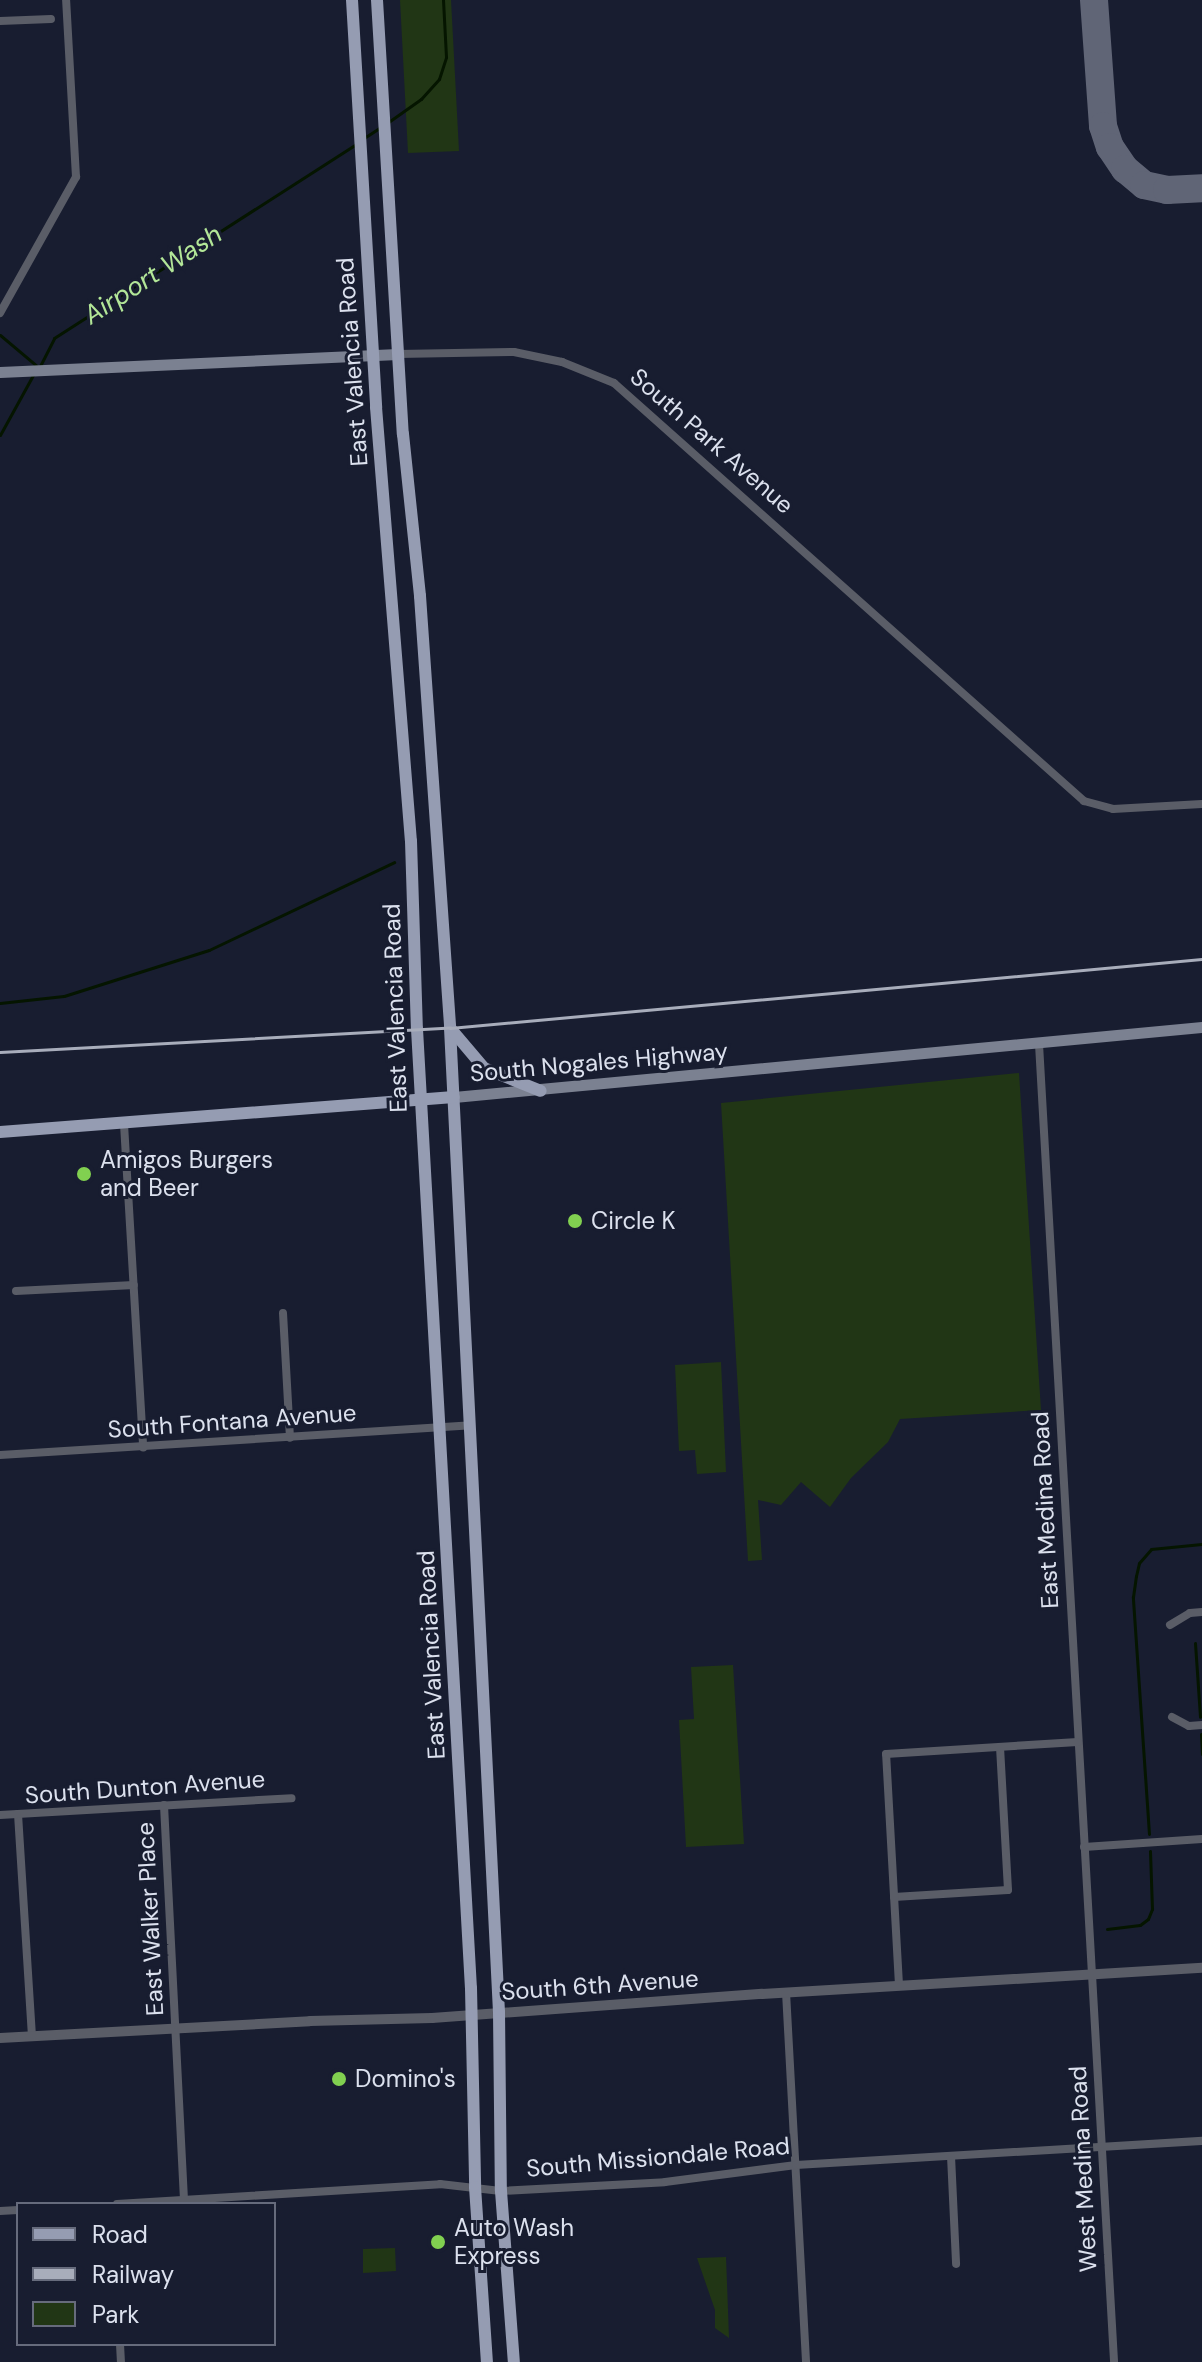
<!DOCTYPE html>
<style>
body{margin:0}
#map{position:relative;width:1202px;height:2362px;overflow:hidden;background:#181d30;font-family:"DM Sans",sans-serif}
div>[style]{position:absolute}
.green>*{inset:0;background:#213615}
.stream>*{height:3px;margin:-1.5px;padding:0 1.5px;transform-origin:1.5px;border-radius:1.5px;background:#051500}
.taxiway>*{height:28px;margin:-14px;padding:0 14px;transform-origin:14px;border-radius:14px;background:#606576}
.minor>*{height:8px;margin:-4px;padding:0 4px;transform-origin:4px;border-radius:4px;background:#5a5d67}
.tertiary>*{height:10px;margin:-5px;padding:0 5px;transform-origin:5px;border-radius:5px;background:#5a5d67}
.secondary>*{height:11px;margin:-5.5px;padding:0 5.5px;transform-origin:5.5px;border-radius:5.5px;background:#7b8191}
.primary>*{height:12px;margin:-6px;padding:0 6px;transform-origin:6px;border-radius:6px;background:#959cb2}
.rail>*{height:3px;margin:-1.5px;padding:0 1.5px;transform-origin:1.5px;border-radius:1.5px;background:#a8adbb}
.dots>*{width:22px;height:22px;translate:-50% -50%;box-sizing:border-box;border:4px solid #181d30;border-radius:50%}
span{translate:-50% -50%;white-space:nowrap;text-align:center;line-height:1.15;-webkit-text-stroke:6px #181d30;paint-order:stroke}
.street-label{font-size:24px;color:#dce1ee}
.poi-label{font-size:24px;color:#dce1ee}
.left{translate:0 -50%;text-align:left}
.water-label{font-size:26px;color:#b3e798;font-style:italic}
.legend{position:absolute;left:16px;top:2202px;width:260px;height:144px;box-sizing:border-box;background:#181d30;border:2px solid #666b7c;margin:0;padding:10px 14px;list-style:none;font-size:24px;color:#dce1ee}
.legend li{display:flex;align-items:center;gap:16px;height:40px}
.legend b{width:40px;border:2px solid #666b7c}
</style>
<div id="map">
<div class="green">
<i style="clip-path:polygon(400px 0,451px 0,459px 151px,408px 153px)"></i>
<i style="clip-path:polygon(1019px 1073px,1041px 1410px,900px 1419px,888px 1442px,851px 1478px,830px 1507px,801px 1482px,781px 1505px,758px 1500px,762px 1560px,748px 1561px,721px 1103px)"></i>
<i style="clip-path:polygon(721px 1362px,726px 1472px,697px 1474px,695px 1450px,679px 1451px,675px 1365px)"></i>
<i style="clip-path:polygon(733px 1665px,744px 1844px,686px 1847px,679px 1720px,694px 1719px,691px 1667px)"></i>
<i style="clip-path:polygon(395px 2248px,396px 2271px,363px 2273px,363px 2249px)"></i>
<i style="clip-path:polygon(726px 2257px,728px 2310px,729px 2338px,715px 2328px,715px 2310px,697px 2258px)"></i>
</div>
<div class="stream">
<i style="left:387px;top:123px;width:42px;rotate:-35.2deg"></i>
<i style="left:421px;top:99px;width:27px;rotate:-48deg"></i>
<i style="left:439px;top:79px;width:23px;rotate:-72deg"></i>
<i style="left:446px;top:57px;width:57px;rotate:-93deg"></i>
<i style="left:364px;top:138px;width:20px;rotate:-33deg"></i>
<i style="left:0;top:335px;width:48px;rotate:40deg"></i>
<i style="left:40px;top:366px;width:31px;rotate:-63deg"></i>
<i style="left:54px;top:338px;width:361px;rotate:-32.7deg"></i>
<i style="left:0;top:435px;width:68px;rotate:-61.2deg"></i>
<i style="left:0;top:1003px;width:64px;rotate:-6.2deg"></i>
<i style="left:64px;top:996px;width:152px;rotate:-17.6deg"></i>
<i style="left:209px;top:950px;width:205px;rotate:-25.4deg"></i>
<i style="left:1195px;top:1643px;width:74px;rotate:86.1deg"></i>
<i style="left:1201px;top:1734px;width:20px;rotate:87deg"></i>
<i style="left:1149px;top:1834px;width:238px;rotate:-93.9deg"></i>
<i style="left:1133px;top:1597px;width:21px;rotate:-82deg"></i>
<i style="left:1136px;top:1576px;width:13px;rotate:-77deg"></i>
<i style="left:1139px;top:1563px;width:18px;rotate:-49deg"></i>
<i style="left:1151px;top:1549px;width:51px;rotate:-5.6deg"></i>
<i style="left:1107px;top:1929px;width:33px;rotate:-7deg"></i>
<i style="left:1140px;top:1925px;width:10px;rotate:-37deg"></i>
<i style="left:1148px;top:1919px;width:11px;rotate:-68deg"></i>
<i style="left:1152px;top:1909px;width:58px;rotate:-92deg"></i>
</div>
<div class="taxiway">
<i style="left:1094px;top:0;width:126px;rotate:85.9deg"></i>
<i style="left:1103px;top:126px;width:22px;rotate:72deg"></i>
<i style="left:1110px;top:147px;width:27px;rotate:56deg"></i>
<i style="left:1125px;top:169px;width:25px;rotate:40deg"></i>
<i style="left:1144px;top:185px;width:24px;rotate:12deg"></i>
<i style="left:1167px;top:190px;width:35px;rotate:-3deg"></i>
</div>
<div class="minor">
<i style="left:0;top:21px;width:51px;rotate:-2.2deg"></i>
<i style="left:0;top:313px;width:156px;rotate:-60.8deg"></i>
<i style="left:76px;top:177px;width:177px;rotate:-93.2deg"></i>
<i style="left:398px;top:354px;width:116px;rotate:-1deg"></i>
<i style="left:514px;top:352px;width:49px;rotate:11.8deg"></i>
<i style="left:562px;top:362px;width:56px;rotate:22deg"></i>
<i style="left:614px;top:383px;width:629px;rotate:41.65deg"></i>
<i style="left:1084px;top:801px;width:30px;rotate:15deg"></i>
<i style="left:1113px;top:809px;width:89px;rotate:-3.2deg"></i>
<i style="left:1039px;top:1044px;width:1320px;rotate:86.74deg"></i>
<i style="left:124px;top:1124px;width:324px;rotate:86.6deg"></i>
<i style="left:16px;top:1291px;width:118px;rotate:-2.9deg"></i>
<i style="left:283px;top:1313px;width:125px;rotate:86.8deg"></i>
<i style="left:0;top:1455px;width:468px;rotate:-3.6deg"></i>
<i style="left:1170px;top:1625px;width:23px;rotate:-31deg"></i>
<i style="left:1190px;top:1613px;width:12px;rotate:-5deg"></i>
<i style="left:1172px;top:1717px;width:19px;rotate:28deg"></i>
<i style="left:1189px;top:1726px;width:13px;rotate:-4deg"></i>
<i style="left:164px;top:1805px;width:396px;rotate:87.1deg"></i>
<i style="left:18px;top:1814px;width:222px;rotate:86.4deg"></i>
<i style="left:0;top:1815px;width:292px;rotate:-3.3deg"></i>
<i style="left:1084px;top:1847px;width:118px;rotate:-3.9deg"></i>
<i style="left:894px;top:1897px;width:114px;rotate:-3.5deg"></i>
<i style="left:1008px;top:1890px;width:143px;rotate:-93.2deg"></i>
<i style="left:899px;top:1985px;width:231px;rotate:-93.2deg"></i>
<i style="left:886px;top:1754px;width:192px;rotate:-3.6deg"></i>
<i style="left:786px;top:1992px;width:371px;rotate:86.9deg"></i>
<i style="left:951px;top:2156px;width:108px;rotate:87.3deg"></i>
<i style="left:117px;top:2204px;width:324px;rotate:-3.5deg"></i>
<i style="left:440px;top:2184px;width:61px;rotate:6.5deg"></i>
<i style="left:501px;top:2191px;width:164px;rotate:-3.1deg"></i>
<i style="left:665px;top:2182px;width:132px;rotate:-7.4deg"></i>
<i style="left:796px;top:2165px;width:407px;rotate:-3.4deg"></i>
<i style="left:0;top:2211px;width:18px;rotate:-3deg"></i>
<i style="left:120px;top:2344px;width:18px;rotate:87deg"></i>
</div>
<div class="tertiary">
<i style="left:0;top:2038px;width:310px;rotate:-3.1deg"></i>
<i style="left:310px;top:2021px;width:122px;rotate:-1.4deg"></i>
<i style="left:432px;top:2018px;width:331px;rotate:-4.2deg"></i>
<i style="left:762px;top:1994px;width:441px;rotate:-3.4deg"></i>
</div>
<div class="secondary">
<i style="left:0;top:372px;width:398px;rotate:-2.6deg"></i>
<i style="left:454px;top:1097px;width:751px;rotate:-5.35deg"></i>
</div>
<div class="primary">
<i style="left:352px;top:0;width:408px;rotate:86.6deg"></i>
<i style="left:376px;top:407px;width:435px;rotate:85.4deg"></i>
<i style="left:411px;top:841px;width:188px;rotate:88.2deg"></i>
<i style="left:417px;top:1029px;width:961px;rotate:86.78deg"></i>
<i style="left:471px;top:1988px;width:199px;rotate:88.8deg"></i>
<i style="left:475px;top:2187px;width:175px;rotate:86.1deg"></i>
<i style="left:377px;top:0;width:435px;rotate:86.6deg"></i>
<i style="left:403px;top:434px;width:163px;rotate:84deg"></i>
<i style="left:420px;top:596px;width:433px;rotate:86deg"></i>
<i style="left:450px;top:1028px;width:985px;rotate:87.15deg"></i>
<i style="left:499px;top:2012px;width:179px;rotate:89.4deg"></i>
<i style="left:501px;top:2191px;width:171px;rotate:85.7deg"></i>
<i style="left:451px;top:1029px;width:51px;rotate:49.8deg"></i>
<i style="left:484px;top:1068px;width:61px;rotate:22deg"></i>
<i style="left:0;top:1132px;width:455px;rotate:-4.4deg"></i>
</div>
<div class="rail">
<i style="left:0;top:1052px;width:451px;rotate:-3.1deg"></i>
<i style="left:450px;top:1028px;width:755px;rotate:-5.24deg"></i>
</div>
<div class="dots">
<i style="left:84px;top:1174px;background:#81d050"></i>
<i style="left:575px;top:1221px;background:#81d050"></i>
<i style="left:339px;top:2079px;background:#81d050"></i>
<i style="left:438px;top:2242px;background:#81d050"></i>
</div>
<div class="street-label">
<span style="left:352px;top:362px;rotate:-94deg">East Valencia Road</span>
<span style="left:712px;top:441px;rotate:41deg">South Park Avenue</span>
<span style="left:395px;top:1008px;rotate:-92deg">East Valencia Road</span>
<span style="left:599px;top:1062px;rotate:-5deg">South Nogales Highway</span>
<span style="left:232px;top:1421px;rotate:-4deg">South Fontana Avenue</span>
<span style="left:1045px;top:1510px;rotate:-93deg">East Medina Road</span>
<span style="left:431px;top:1655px;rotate:-93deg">East Valencia Road</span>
<span style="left:145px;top:1787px;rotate:-4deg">South Dunton Avenue</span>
<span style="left:150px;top:1919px;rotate:-93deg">East Walker Place</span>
<span style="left:600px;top:1985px;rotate:-4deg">South 6th Avenue</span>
<span style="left:658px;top:2157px;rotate:-5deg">South Missiondale Road</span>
<span style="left:1083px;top:2169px;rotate:-93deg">West Medina Road</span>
</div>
<div class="poi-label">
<span class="left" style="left:100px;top:1174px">Amigos Burgers<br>and Beer</span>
<span class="left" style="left:591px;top:1221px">Circle K</span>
<span class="left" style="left:355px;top:2079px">Domino's</span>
<span class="left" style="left:454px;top:2242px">Auto Wash<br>Express</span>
</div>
<div class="water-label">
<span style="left:153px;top:275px;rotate:-33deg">Airport Wash</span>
</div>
<ul class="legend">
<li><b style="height:10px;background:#959cb2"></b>Road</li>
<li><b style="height:10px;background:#a8adbb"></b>Railway</li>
<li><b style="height:22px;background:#213615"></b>Park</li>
</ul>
</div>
